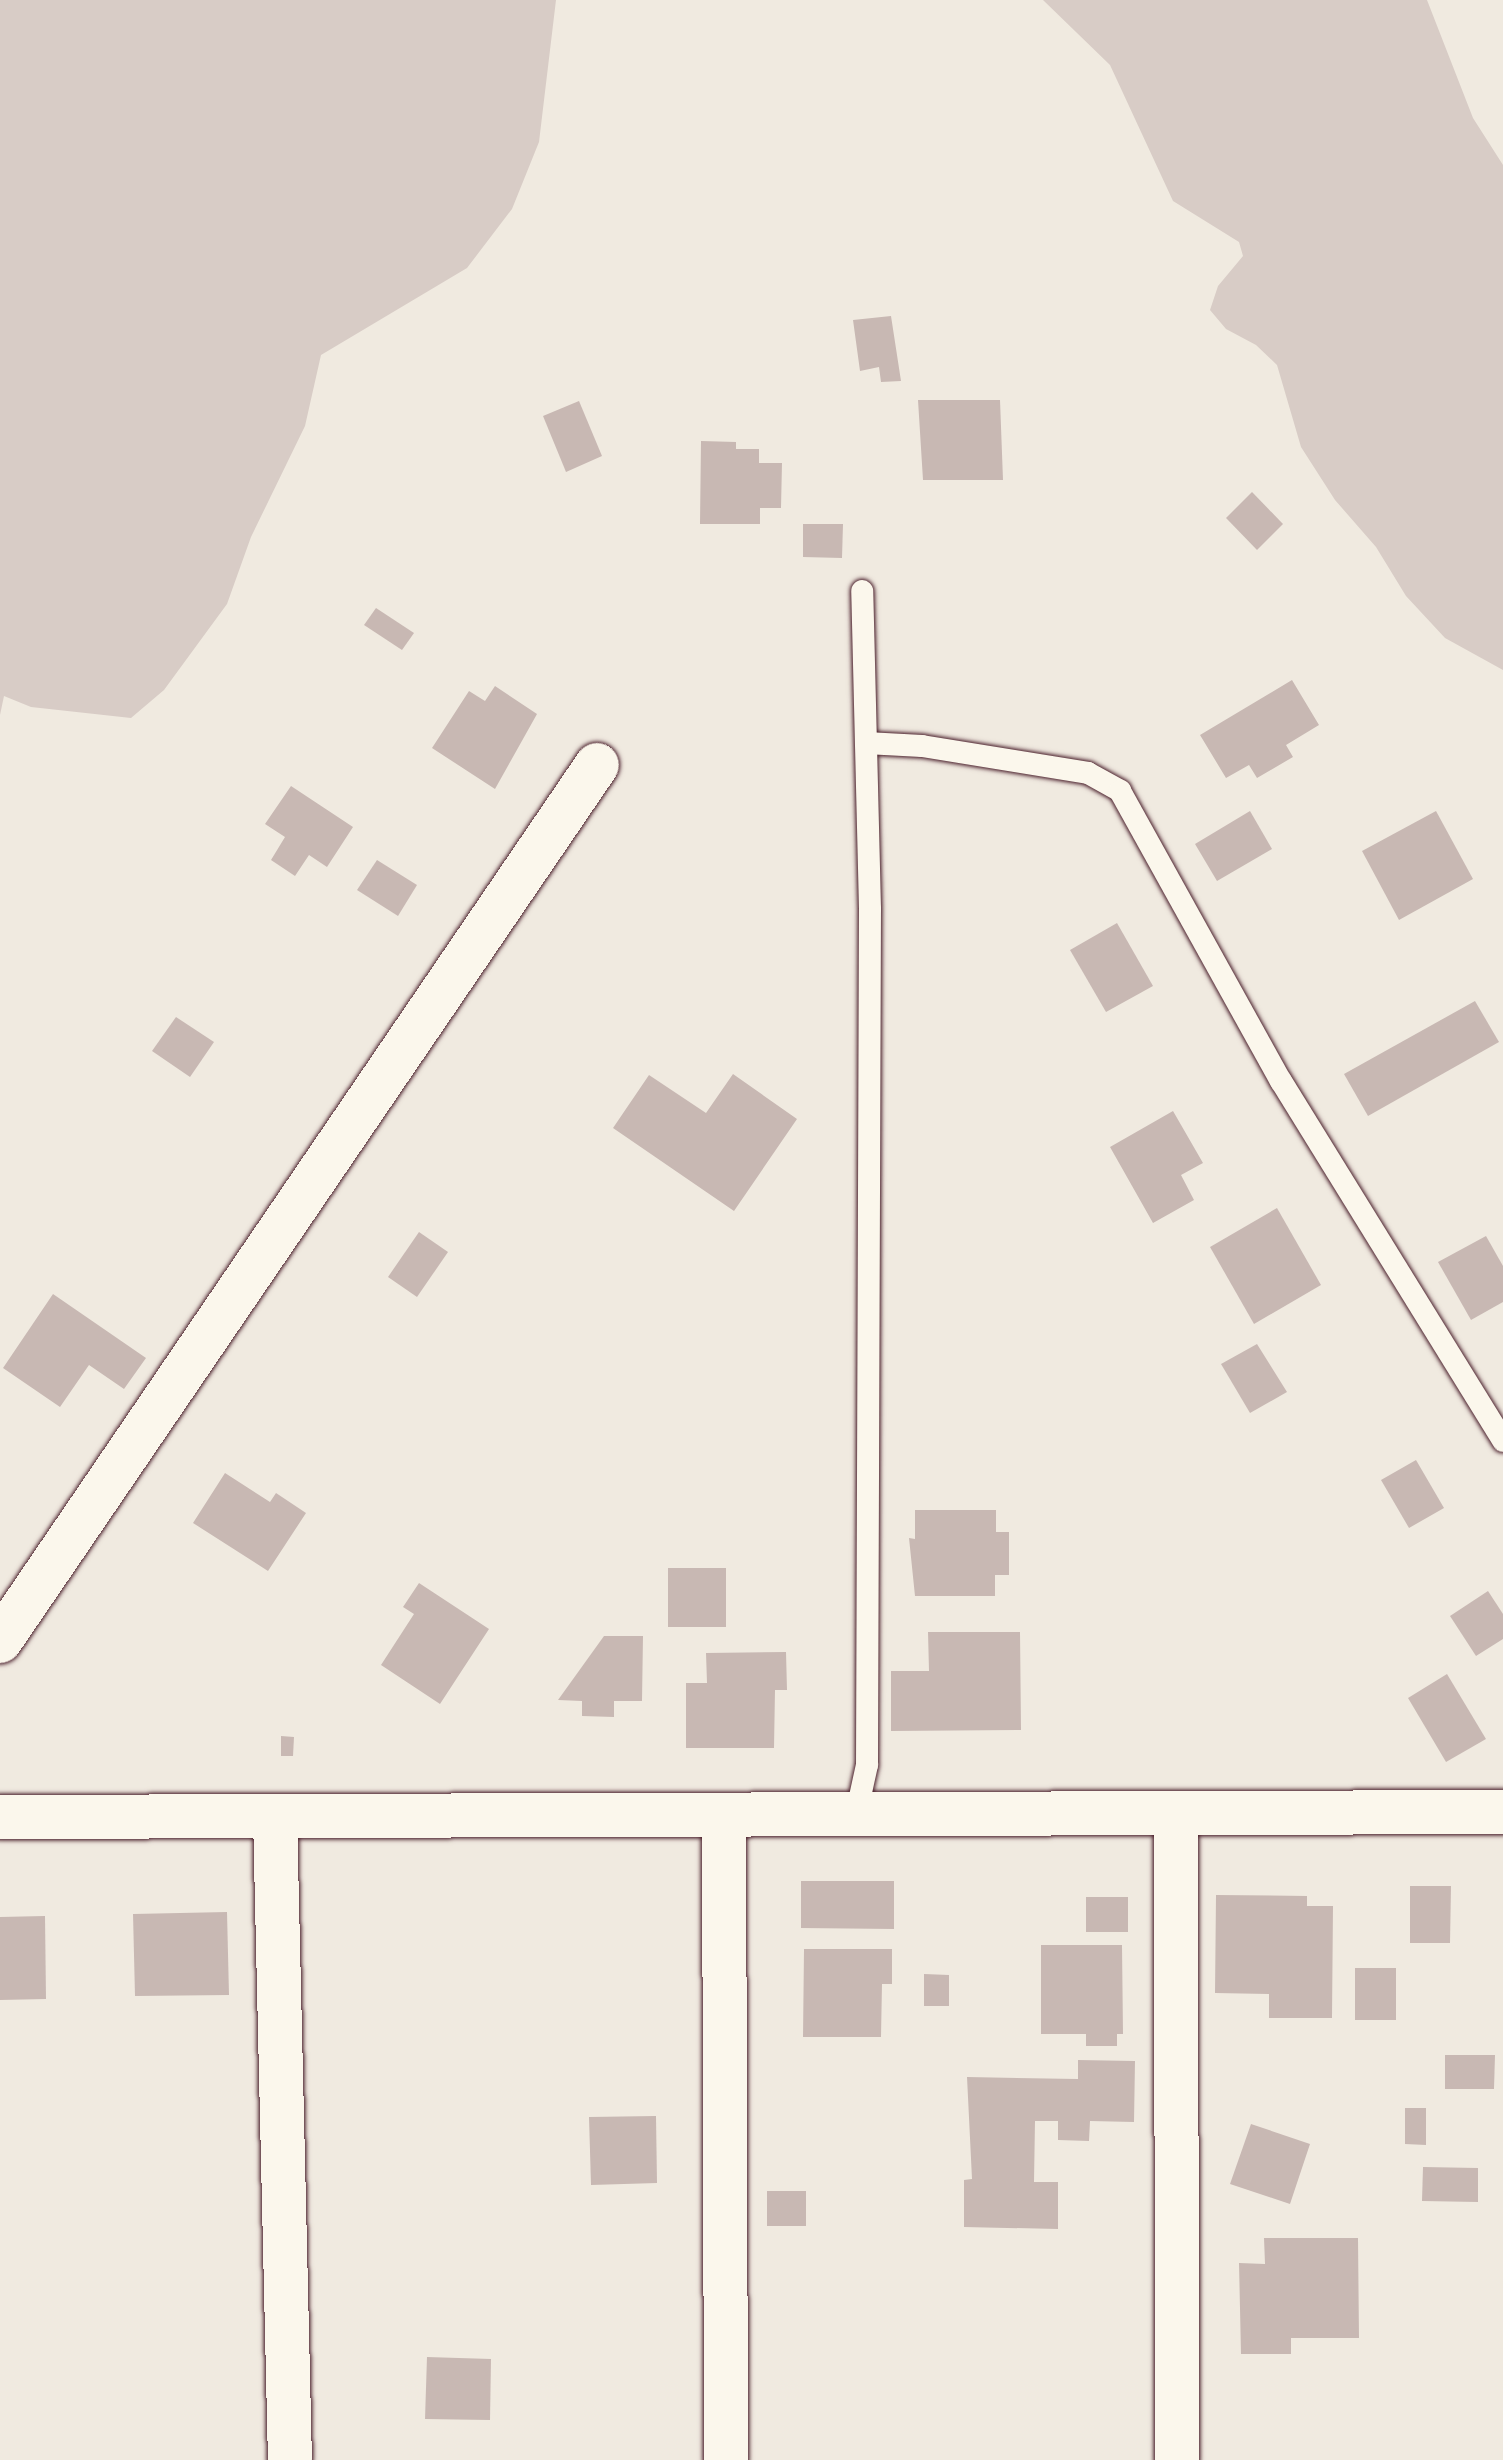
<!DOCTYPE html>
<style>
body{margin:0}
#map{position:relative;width:1503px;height:2460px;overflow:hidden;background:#f0eae0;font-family:Pangolin,sans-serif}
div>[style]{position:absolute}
.green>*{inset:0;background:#d8ccc6}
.building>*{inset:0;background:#c8b8b3}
.roads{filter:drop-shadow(0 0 2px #4a1f2b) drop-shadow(0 0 2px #4a1f2b)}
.service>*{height:22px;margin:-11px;padding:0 11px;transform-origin:11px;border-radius:11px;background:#fbf7ec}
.minor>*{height:44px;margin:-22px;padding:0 22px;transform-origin:22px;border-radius:22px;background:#fbf7ec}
span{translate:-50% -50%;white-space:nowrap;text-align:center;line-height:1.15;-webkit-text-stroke:8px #fbf7ec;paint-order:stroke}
</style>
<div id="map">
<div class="green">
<i style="clip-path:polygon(0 0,556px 0,539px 142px,512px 209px,467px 268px,321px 355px,305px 426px,251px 537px,227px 604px,164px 690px,131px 718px,31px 707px,4px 696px,0 715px)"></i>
<i style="clip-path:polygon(1043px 0,1427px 0,1473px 118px,1503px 165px,1503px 670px,1445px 638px,1406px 596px,1376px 547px,1335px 500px,1301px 447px,1277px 365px,1256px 345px,1226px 329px,1210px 310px,1218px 286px,1243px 256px,1239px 242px,1173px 201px,1110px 65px)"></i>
</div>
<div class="building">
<i style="clip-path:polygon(891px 316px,901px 381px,881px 382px,879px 367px,860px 371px,853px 320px)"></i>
<i style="clip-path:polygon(918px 400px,1000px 400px,1003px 480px,923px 480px)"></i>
<i style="clip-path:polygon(579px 401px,602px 456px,566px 472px,543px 416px)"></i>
<i style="clip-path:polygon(701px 441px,736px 442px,736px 449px,759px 449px,759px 463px,782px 463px,781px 508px,760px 508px,760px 524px,700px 524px)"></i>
<i style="clip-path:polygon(1252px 492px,1283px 524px,1257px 550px,1226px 518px)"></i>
<i style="clip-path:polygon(803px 524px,843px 524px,842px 558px,803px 557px)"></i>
<i style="clip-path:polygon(376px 608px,414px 633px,402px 650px,364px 625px)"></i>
<i style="clip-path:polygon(1292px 680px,1319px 725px,1286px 745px,1293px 757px,1257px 778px,1249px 765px,1226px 778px,1200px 735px)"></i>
<i style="clip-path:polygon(495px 686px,537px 714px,495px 789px,432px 748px,469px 691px,485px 701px)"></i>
<i style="clip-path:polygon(291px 786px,353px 827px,327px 867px,309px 855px,295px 876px,271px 860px,285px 837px,265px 824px)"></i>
<i style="clip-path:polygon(1250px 811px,1272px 849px,1217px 881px,1195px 844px)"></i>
<i style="clip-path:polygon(1436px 811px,1473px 879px,1399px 920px,1362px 851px)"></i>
<i style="clip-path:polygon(377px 860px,417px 885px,398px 916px,357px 890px)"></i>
<i style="clip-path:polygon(1117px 923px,1153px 986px,1106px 1012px,1070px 950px)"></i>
<i style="clip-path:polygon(1475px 1001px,1499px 1042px,1368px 1116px,1344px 1074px)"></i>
<i style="clip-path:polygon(176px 1017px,214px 1042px,190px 1077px,152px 1051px)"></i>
<i style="clip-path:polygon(733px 1074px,797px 1119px,734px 1211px,613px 1128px,649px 1075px,706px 1113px)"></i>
<i style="clip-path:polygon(1173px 1111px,1203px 1163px,1181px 1175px,1194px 1200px,1153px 1223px,1110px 1147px)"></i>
<i style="clip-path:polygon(1277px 1208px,1321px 1285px,1254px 1324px,1210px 1247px)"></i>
<i style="clip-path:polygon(419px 1232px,448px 1252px,417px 1297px,388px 1277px)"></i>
<i style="clip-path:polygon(1486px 1236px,1503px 1266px,1503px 1302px,1471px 1320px,1438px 1262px)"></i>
<i style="clip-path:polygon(53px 1294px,146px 1358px,124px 1389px,89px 1365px,60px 1407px,3px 1368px)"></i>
<i style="clip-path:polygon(1257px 1344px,1287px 1392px,1250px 1413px,1221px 1364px)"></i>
<i style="clip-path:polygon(1416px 1460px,1444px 1508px,1409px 1528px,1381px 1480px)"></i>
<i style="clip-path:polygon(225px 1473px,270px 1502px,276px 1493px,306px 1513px,268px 1571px,193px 1523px)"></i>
<i style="clip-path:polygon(915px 1510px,996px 1510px,996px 1532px,1009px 1532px,1009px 1575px,995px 1575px,995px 1596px,915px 1596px,909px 1538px,915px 1539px)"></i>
<i style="clip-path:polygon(668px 1568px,726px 1568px,726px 1627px,668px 1627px)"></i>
<i style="clip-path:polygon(419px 1583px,489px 1629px,440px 1704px,381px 1665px,414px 1614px,403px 1607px)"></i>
<i style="clip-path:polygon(1488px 1591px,1503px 1614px,1503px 1639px,1476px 1656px,1450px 1616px)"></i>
<i style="clip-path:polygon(928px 1632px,1020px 1632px,1021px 1730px,891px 1731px,891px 1671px,929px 1671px)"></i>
<i style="clip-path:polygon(604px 1636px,643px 1636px,642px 1701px,614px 1701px,614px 1717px,582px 1716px,582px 1701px,558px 1700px)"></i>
<i style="clip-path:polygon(786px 1652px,787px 1690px,775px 1690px,774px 1748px,686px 1748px,686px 1683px,707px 1683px,706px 1653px)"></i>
<i style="clip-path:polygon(1447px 1674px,1486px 1739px,1446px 1762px,1408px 1698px)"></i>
<i style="clip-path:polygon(281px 1736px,294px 1737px,293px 1756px,281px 1756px)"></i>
<i style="clip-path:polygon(801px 1881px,894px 1881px,894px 1929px,801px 1928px)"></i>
<i style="clip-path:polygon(1410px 1886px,1451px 1886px,1450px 1943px,1410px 1943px)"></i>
<i style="clip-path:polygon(1216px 1895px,1307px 1896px,1307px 1906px,1333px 1906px,1332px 2018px,1269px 2018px,1269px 1994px,1215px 1993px)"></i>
<i style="clip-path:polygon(1086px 1897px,1128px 1897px,1128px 1932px,1086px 1932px)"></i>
<i style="clip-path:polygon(227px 1912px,229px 1995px,135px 1996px,133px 1914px)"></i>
<i style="clip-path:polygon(45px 1916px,46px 1999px,0 2000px,0 1917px)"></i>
<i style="clip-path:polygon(1041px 1945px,1122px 1945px,1123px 2034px,1117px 2034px,1117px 2046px,1086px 2046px,1086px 2034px,1041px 2034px)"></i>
<i style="clip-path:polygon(804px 1949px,892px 1949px,892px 1984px,882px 1984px,881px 2037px,803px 2037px)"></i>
<i style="clip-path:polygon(1355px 1968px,1396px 1968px,1396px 2020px,1355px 2020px)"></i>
<i style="clip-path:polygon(924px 1974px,949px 1975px,949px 2006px,924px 2006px)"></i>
<i style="clip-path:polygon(1445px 2055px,1495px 2055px,1494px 2089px,1445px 2089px)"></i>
<i style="clip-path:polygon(1078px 2060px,1135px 2061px,1134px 2122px,1090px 2121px,1089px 2141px,1058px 2140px,1058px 2121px,1035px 2121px,1034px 2182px,1058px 2182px,1058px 2229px,964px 2227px,964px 2180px,972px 2179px,967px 2077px,1078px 2079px)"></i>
<i style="clip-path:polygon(1405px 2108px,1426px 2108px,1426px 2145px,1405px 2144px)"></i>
<i style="clip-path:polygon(656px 2116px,657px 2183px,591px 2185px,589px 2117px)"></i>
<i style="clip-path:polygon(1251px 2124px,1310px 2144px,1290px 2204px,1230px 2184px)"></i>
<i style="clip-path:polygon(1423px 2167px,1478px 2168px,1478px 2202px,1422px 2201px)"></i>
<i style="clip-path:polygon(767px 2191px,806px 2191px,806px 2226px,767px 2226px)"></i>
<i style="clip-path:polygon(1264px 2238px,1358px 2238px,1359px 2338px,1291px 2338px,1291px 2354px,1241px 2354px,1239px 2263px,1265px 2264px)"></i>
<i style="clip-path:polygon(427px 2357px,491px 2359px,490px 2420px,425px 2419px)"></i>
</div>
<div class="roads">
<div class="service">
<i style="left:866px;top:743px;width:56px;rotate:3.1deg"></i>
<i style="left:922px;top:746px;width:168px;rotate:9.2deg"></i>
<i style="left:1088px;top:773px;width:37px;rotate:29deg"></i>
<i style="left:1120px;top:791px;width:332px;rotate:61deg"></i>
<i style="left:1281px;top:1081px;width:423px;rotate:58.3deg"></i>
<i style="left:856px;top:1815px;width:51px;rotate:-77.6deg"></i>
<i style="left:867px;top:1765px;width:856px;rotate:-89.8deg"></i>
<i style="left:870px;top:909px;width:318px;rotate:-91.4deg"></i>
</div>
<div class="minor">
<i style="left:0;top:1641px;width:1060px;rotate:-55.73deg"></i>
<i style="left:1176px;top:1813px;width:647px;rotate:89.91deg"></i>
<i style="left:724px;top:1815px;width:645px;rotate:89.82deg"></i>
<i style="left:275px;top:1816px;width:644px;rotate:88.67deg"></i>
<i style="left:0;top:1817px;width:1503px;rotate:-0.19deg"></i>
</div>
</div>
</div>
